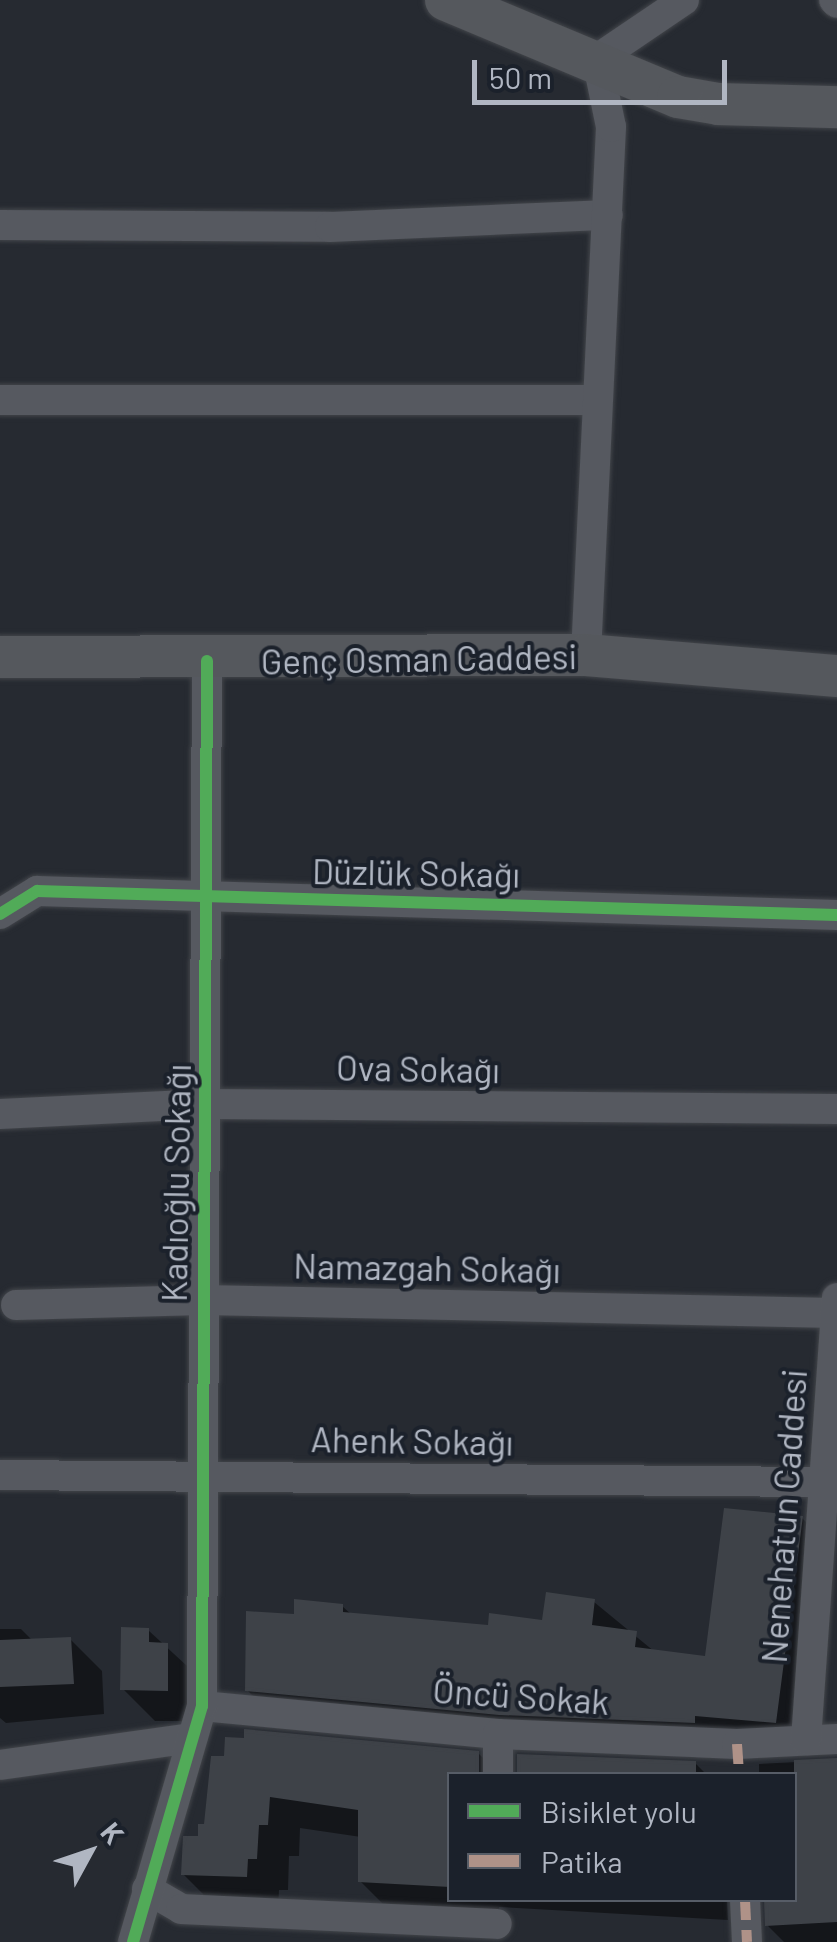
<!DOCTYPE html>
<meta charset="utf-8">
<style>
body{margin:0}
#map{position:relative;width:837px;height:1942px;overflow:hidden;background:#262a31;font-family:Barlow,sans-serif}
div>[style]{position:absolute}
.shadow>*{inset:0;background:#0007}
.building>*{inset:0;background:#3e4248}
.roads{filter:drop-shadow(0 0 2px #42454a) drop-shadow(0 0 2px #42454a)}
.street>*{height:30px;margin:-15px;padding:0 15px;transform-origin:15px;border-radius:15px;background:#565960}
.secondary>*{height:42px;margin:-21px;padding:0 21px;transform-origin:21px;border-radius:21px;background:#55585d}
.quiet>*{height:10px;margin-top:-5px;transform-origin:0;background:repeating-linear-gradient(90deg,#af9288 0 20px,transparent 0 30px)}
.cycleway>*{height:12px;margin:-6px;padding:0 6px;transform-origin:6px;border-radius:6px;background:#51ab58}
span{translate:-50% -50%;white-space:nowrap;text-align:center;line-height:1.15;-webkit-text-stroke:8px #1b212b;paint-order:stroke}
.street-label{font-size:35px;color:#b0b6c2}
.legend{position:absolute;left:447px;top:1772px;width:350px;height:130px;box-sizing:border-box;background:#1b212b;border:2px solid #575d67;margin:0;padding:12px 18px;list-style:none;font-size:30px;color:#b0b6c2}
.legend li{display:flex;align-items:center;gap:20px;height:50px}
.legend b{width:50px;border:2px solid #575d67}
.north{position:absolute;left:40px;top:1802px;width:100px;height:100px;-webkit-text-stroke:8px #1b212b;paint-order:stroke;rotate:50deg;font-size:28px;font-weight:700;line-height:40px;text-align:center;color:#b0b6c2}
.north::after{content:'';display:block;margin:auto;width:35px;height:45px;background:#b0b6c2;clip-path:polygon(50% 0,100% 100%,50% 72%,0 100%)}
.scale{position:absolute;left:472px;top:60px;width:255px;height:45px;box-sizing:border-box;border:5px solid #b0b6c2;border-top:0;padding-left:12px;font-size:30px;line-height:35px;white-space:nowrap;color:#b0b6c2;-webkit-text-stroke:8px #1b212b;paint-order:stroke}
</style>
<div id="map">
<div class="shadow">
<i style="clip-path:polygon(802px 1518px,834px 1550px,807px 1754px,279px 1722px,247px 1690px,297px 1616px,342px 1606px,352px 1615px,490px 1628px,544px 1622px,594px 1602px,655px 1652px,707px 1658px)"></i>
<i style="clip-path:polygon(0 1629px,21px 1629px,33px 1641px,70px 1639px,102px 1671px,104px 1714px,6px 1723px,0 1718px)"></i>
<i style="clip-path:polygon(148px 1630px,199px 1677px,198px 1721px,155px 1721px,123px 1689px)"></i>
<i style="clip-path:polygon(478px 1753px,499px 1774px,450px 1774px,450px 1900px,727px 1900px,728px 1920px,499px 1907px,500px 1919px,392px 1913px,360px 1881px,361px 1837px,300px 1828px,299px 1856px,289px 1856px,288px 1890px,279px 1890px,278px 1908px,215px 1906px,183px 1874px,207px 1827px,213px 1759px)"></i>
<i style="clip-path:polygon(519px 1756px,695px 1763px,706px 1774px,518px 1774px)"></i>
<i style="clip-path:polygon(837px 1760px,837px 1942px,784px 1942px,767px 1925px,766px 1900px,794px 1900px,794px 1774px,759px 1774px,759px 1764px)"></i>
</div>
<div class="building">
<i style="clip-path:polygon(724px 1508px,803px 1516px,776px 1723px,695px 1716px,695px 1723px,499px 1715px,245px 1691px,246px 1611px,294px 1614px,294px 1599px,343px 1604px,343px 1612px,488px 1625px,489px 1613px,542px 1620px,546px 1592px,595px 1599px,592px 1625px,637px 1631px,635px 1647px,705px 1656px)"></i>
<i style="clip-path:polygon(121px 1627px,149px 1628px,149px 1642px,168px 1643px,168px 1691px,120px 1690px)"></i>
<i style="clip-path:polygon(71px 1637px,74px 1684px,0 1687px,0 1640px)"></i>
<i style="clip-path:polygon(244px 1729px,479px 1751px,479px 1774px,450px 1774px,450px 1887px,358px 1882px,358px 1810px,270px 1797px,268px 1825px,259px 1825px,257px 1859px,248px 1859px,247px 1877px,181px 1875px,183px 1836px,198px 1836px,198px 1824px,204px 1824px,211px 1756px,224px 1756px,225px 1737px,244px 1738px)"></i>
<i style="clip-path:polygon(517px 1754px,696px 1761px,696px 1774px,517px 1774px)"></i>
<i style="clip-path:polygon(837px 1758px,837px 1922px,765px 1926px,764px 1900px,794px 1900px,794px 1760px)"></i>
</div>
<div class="roads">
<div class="street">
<i style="left:834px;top:0;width:4px;rotate:45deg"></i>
<i style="left:0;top:225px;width:330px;rotate:0.3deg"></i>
<i style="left:330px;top:227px;width:278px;rotate:-2.5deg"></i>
<i style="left:0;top:400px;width:594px"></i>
<i style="left:586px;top:655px;width:529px;rotate:-87.29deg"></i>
<i style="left:611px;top:127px;width:69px;rotate:-101.6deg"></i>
<i style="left:597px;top:59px;width:105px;rotate:-34.1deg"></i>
<i style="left:0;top:914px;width:44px;rotate:-31.9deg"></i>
<i style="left:37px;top:891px;width:800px;rotate:1.72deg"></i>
<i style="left:0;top:1114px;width:207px;rotate:-2.8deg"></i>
<i style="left:207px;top:1104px;width:630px;rotate:0.45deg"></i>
<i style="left:16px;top:1305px;width:187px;rotate:-1.5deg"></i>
<i style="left:203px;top:1300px;width:632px;rotate:1.18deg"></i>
<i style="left:0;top:1475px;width:824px;rotate:0.49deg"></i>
<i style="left:202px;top:1706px;width:297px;rotate:5.4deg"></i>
<i style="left:498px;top:1734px;width:239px;rotate:2.4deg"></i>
<i style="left:737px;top:1744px;width:100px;rotate:-2.9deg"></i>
<i style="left:498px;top:1734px;width:40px;rotate:90deg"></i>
<i style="left:806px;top:1740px;width:443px;rotate:-86deg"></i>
<i style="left:0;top:1765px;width:194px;rotate:-8deg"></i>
<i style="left:147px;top:1889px;width:39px;rotate:30deg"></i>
<i style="left:181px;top:1909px;width:316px;rotate:2.7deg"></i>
<i style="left:745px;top:1900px;width:42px;rotate:87.3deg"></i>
<i style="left:133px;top:1942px;width:246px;rotate:-73.7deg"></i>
<i style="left:202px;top:1706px;width:1045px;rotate:-89.73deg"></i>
</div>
<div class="secondary">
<i style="left:446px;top:0;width:251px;rotate:22.7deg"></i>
<i style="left:678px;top:97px;width:42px;rotate:9.7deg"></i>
<i style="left:719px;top:104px;width:118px;rotate:1.5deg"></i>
<i style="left:0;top:657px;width:586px;rotate:-0.2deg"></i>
<i style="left:586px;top:655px;width:252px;rotate:4.8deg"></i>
</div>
</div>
<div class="quiet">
<i style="left:737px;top:1744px;width:30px;rotate:86deg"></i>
<i style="left:745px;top:1900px;width:42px;rotate:87.3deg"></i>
</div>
<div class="cycleway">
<i style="left:0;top:914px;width:44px;rotate:-31.9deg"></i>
<i style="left:37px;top:891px;width:800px;rotate:1.72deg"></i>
<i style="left:133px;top:1942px;width:246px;rotate:-73.7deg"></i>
<i style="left:202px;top:1706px;width:1045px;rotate:-89.73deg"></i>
</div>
<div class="street-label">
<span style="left:419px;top:658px;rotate:-1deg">Genç Osman Caddesi</span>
<span style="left:416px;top:872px;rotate:1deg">Düzlük Sokağı</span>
<span style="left:418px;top:1068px;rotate:1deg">Ova Sokağı</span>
<span style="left:175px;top:1183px;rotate:-89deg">Kadıoğlu Sokağı</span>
<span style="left:427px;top:1267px;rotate:1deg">Namazgah Sokağı</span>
<span style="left:412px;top:1440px;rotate:1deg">Ahenk Sokağı</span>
<span style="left:783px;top:1516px;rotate:-86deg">Nenehatun Caddesi</span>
<span style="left:521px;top:1695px;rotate:4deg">Öncü Sokak</span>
</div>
<ul class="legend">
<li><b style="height:12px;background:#51ab58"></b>Bisiklet yolu</li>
<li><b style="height:12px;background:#af9288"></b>Patika</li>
</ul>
<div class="north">K</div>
<div class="scale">50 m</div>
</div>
